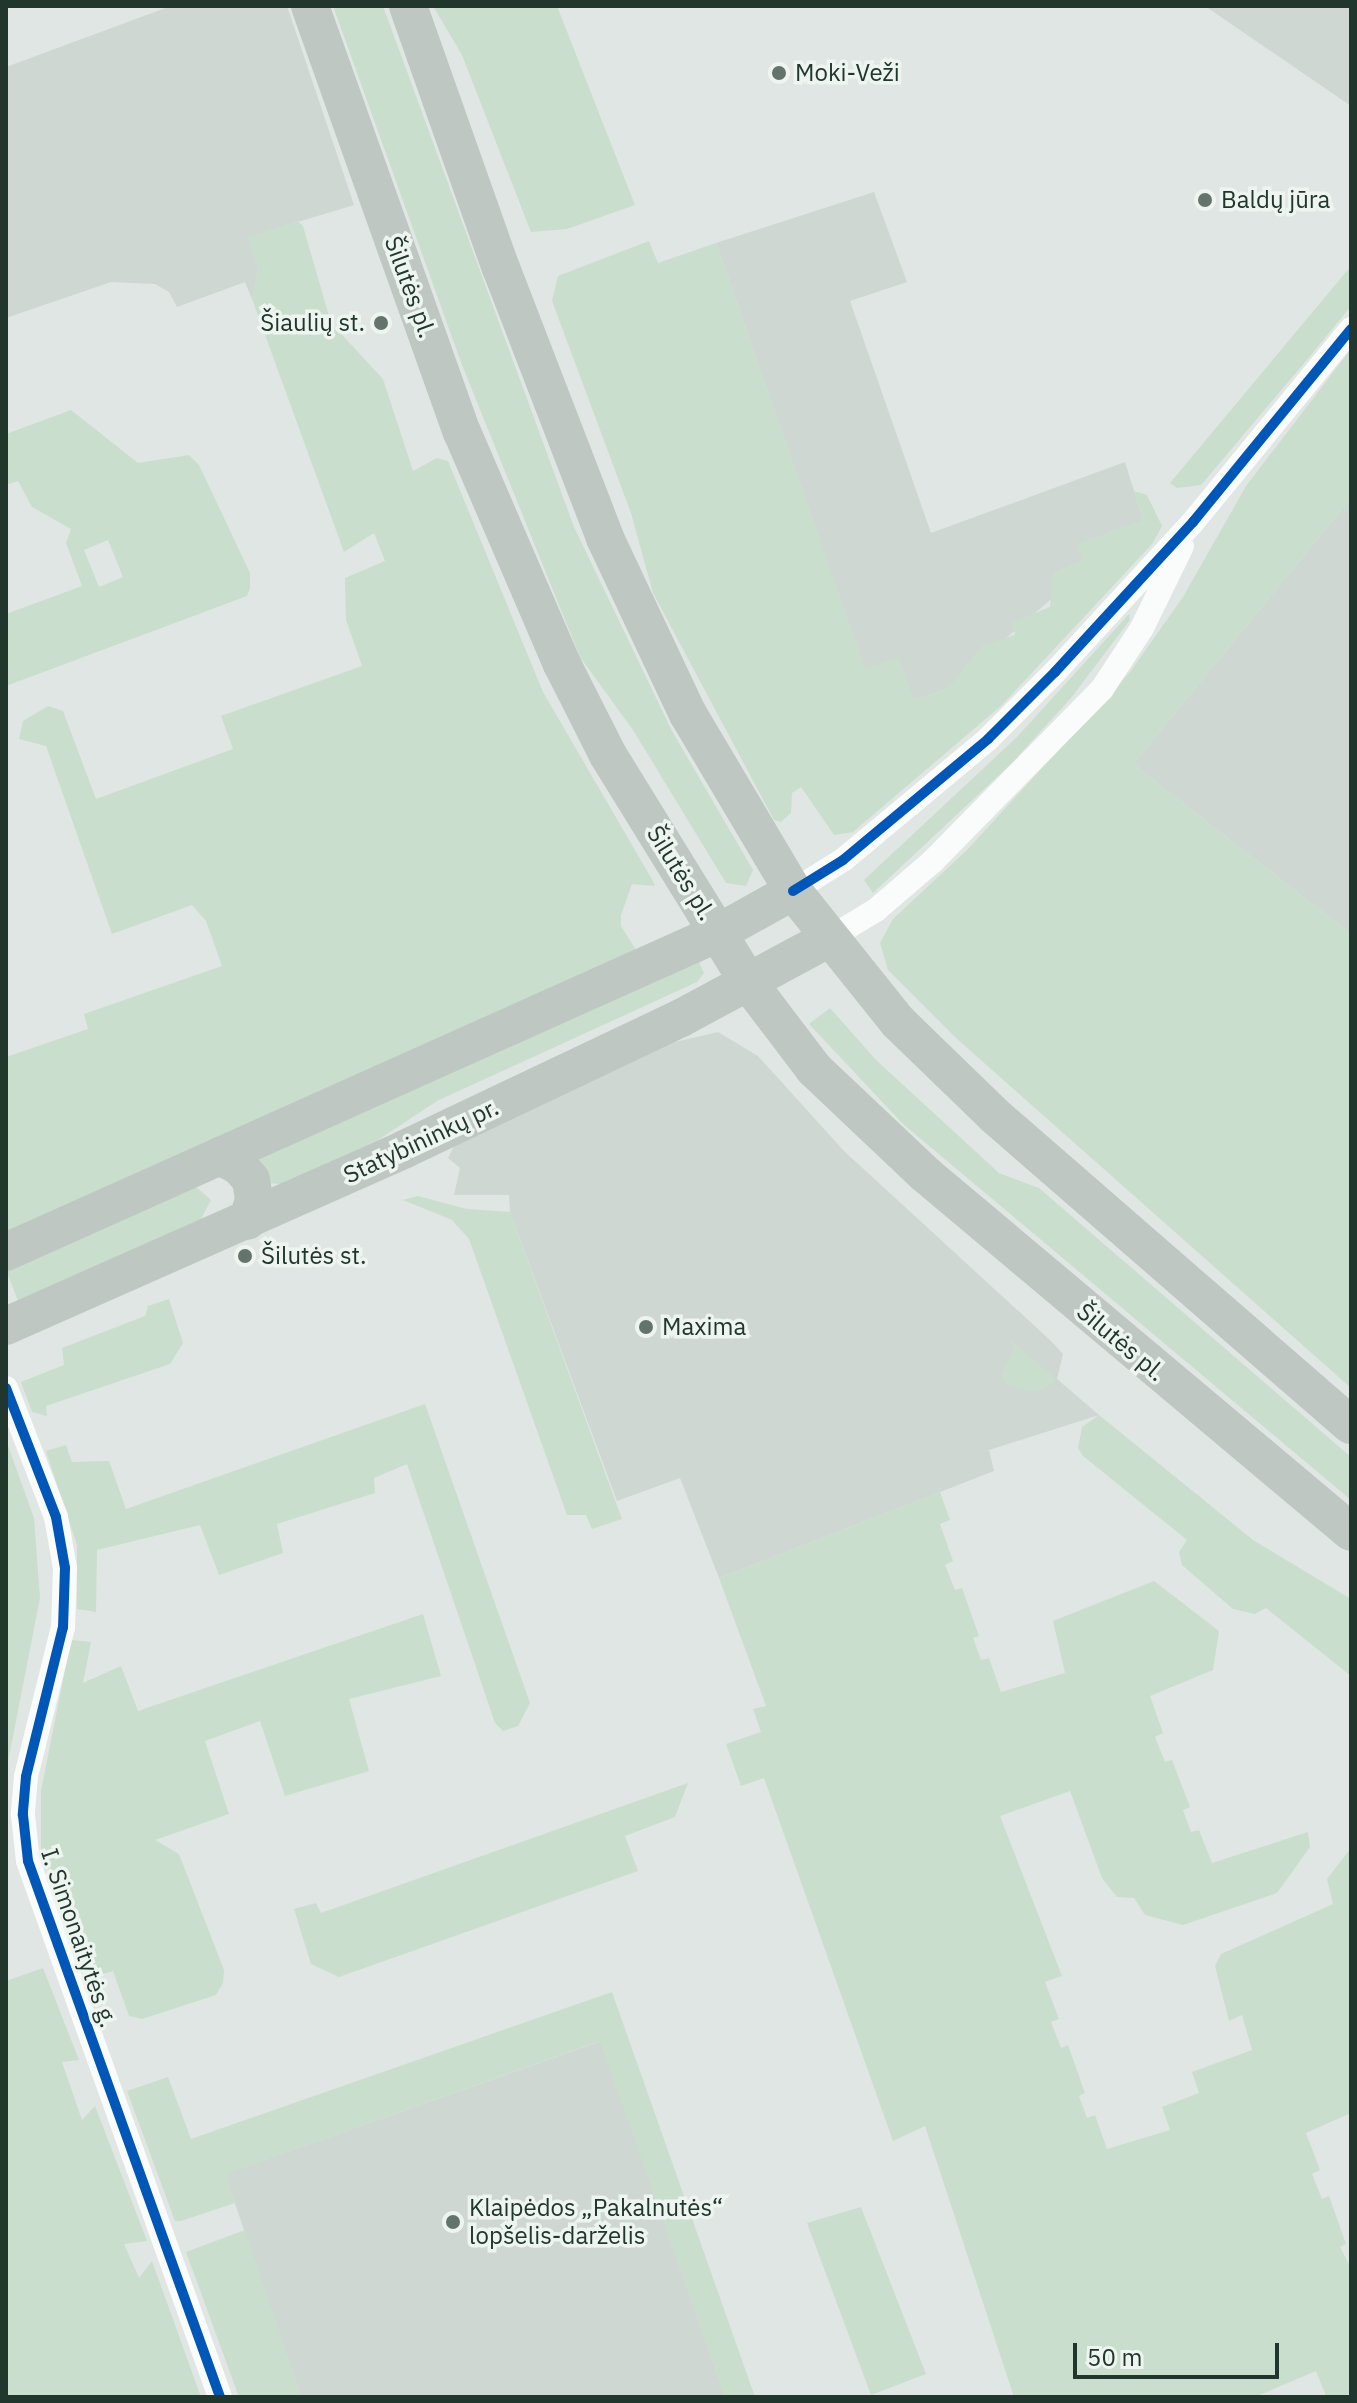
<!DOCTYPE html>
<meta charset="utf-8">
<style>
body{margin:0}
#map{position:relative;width:1357px;height:2403px;overflow:hidden;background:#e0e6e3;font-family:"IBM Plex Sans",sans-serif}
div>[style]{position:absolute}
.built>*{inset:0;background:#ced7d2}
.green>*{inset:0;background:#cadecd}
.street>*{height:24px;margin:-12px;padding:0 12px;transform-origin:12px;border-radius:12px;background:#fafbfb}
.primary>*{height:38px;margin:-19px;padding:0 19px;transform-origin:19px;border-radius:19px;background:#bfc7c3}
.cycleway>*{height:10px;margin:-5px;padding:0 5px;transform-origin:5px;border-radius:5px;background:#0057b8}
.dots>*{width:22px;height:22px;translate:-50% -50%;box-sizing:border-box;border:4px solid #eef5f0;border-radius:50%}
span{translate:-50% -50%;white-space:nowrap;text-align:center;line-height:1.15;-webkit-text-stroke:7px #eef5f0;paint-order:stroke}
.poi-label{font-size:24px;color:#21362d}
.left{translate:0 -50%;text-align:left}
.right{translate:-100% -50%;text-align:right}
.street-label{font-size:24px;color:#21362d}
.frame{position:absolute;inset:0;border:8px solid #21362d;pointer-events:none}
.scale{position:absolute;left:1073px;top:2343px;width:206px;height:36px;box-sizing:border-box;border:4px solid #21362d;border-top:0;padding-left:10px;font-size:24px;line-height:28px;white-space:nowrap;color:#21362d;-webkit-text-stroke:6px #eef5f0;paint-order:stroke}
</style>
<div id="map">
<div class="built">
<i style="clip-path:polygon(171px 6px,287px 6px,354px 205px,248px 237px,259px 269px,252px 299px,245px 282px,177px 307px,169px 292px,155px 284px,111px 282px,6px 318px,6px 67px)"></i>
<i style="clip-path:polygon(1205px 6px,1351px 6px,1351px 106px)"></i>
<i style="clip-path:polygon(874px 192px,907px 282px,850px 301px,931px 533px,1125px 462px,1143px 520px,947px 689px,914px 700px,865px 670px,716px 243px)"></i>
<i style="clip-path:polygon(1351px 498px,1351px 934px,1133px 764px)"></i>
<i style="clip-path:polygon(718px 1032px,758px 1056px,844px 1151px,1051px 1341px,1063px 1354px,1057px 1379px,1099px 1415px,989px 1450px,994px 1471px,719px 1578px,680px 1478px,617px 1501px,510px 1212px,509px 1195px,454px 1195px,460px 1168px,448px 1158px,455px 1144px,667px 1044px)"></i>
<i style="clip-path:polygon(601px 2041px,725px 2397px,301px 2397px,225px 2174px)"></i>
</div>
<div class="green">
<i style="clip-path:polygon(333px 6px,383px 6px,574px 527px,672px 731px,753px 870px,746px 886px,726px 883px,633px 730px,580px 657px,462px 365px)"></i>
<i style="clip-path:polygon(433px 6px,557px 6px,635px 205px,567px 229px,531px 232px,462px 55px)"></i>
<i style="clip-path:polygon(297px 221px,303px 226px,331px 323px,383px 379px,413px 471px,437px 458px,448px 461px,543px 692px,653px 881px,655px 886px,632px 884px,621px 915px,621px 926px,638px 953px,6px 1239px,6px 1057px,88px 1029px,84px 1014px,222px 966px,206px 921px,192px 905px,112px 934px,46px 746px,19px 739px,23px 721px,48px 706px,63px 711px,96px 799px,233px 749px,221px 716px,362px 666px,346px 620px,345px 578px,385px 561px,374px 533px,344px 552px,252px 299px,259px 269px,247px 237px)"></i>
<i style="clip-path:polygon(649px 241px,658px 263px,716px 243px,865px 669px,899px 658px,914px 700px,947px 689px,983px 645px,1015px 635px,1012px 622px,1050px 607px,1053px 573px,1082px 560px,1077px 544px,1143px 520px,1134px 491px,1147px 495px,1162px 526px,1153px 543px,1002px 705px,853px 832px,834px 835px,801px 787px,792px 793px,791px 813px,781px 822px,774px 820px,653px 593px,631px 513px,552px 301px,558px 276px)"></i>
<i style="clip-path:polygon(1351px 266px,1351px 306px,1311px 355px,1201px 485px,1177px 488px,1170px 483px)"></i>
<i style="clip-path:polygon(1351px 349px,1351px 498px,1133px 764px,1351px 934px,1351px 1388px,956px 1038px,888px 970px,880px 943px,893px 919px,968px 849px,1130px 672px,1183px 597px,1246px 486px)"></i>
<i style="clip-path:polygon(evenodd,71px 410px,138px 463px,189px 455px,199px 465px,250px 573px,250px 588px,247px 596px,6px 686px,6px 614px,82px 586px,66px 543px,71px 529px,32px 507px,18px 481px,6px 485px,6px 434px,71px 410px,108px 540px,123px 577px,99px 587px,84px 550px,108px 540px)"></i>
<i style="clip-path:polygon(1129px 614px,1130px 620px,1071px 698px,1012px 763px,873px 893px,864px 880px,1017px 737px)"></i>
<i style="clip-path:polygon(699px 962px,704px 973px,697px 982px,437px 1101px,378px 1140px,281px 1184px,266px 1183px,257px 1164px,261px 1157px)"></i>
<i style="clip-path:polygon(830px 1008px,876px 1060px,999px 1173px,1039px 1188px,1351px 1457px,1351px 1500px,903px 1124px,809px 1024px)"></i>
<i style="clip-path:polygon(195px 1186px,211px 1200px,201px 1219px,18px 1301px,6px 1270px)"></i>
<i style="clip-path:polygon(418px 1196px,467px 1209px,510px 1212px,622px 1519px,592px 1529px,586px 1515px,567px 1515px,469px 1239px,452px 1220px,403px 1200px)"></i>
<i style="clip-path:polygon(169px 1299px,183px 1343px,170px 1364px,46px 1406px,47px 1416px,32px 1412px,21px 1382px,64px 1365px,62px 1348px,145px 1316px,148px 1306px)"></i>
<i style="clip-path:polygon(1008px 1338px,1056px 1379px,1051px 1385px,1033px 1392px,1007px 1385px,1000px 1376px,1014px 1349px)"></i>
<i style="clip-path:polygon(425px 1404px,530px 1703px,518px 1726px,503px 1731px,495px 1723px,407px 1464px,374px 1478px,375px 1493px,277px 1524px,283px 1553px,219px 1575px,200px 1525px,97px 1550px,96px 1612px,77px 1609px,77px 1545px,46px 1451px,66px 1445px,72px 1462px,109px 1461px,126px 1509px)"></i>
<i style="clip-path:polygon(1099px 1415px,1253px 1540px,1351px 1599px,1351px 1676px,1266px 1608px,1255px 1614px,1233px 1609px,1182px 1565px,1179px 1552px,1187px 1540px,1083px 1456px,1078px 1448px,1082px 1427px)"></i>
<i style="clip-path:polygon(6px 1440px,34px 1518px,40px 1598px,6px 1772px)"></i>
<i style="clip-path:polygon(940px 1492px,950px 1520px,940px 1524px,953px 1561px,945px 1565px,955px 1590px,962px 1588px,979px 1636px,973px 1638px,981px 1660px,989px 1658px,1001px 1692px,1065px 1673px,1053px 1621px,1154px 1581px,1219px 1631px,1213px 1670px,1150px 1696px,1163px 1733px,1155px 1737px,1165px 1762px,1172px 1760px,1190px 1807px,1183px 1810px,1191px 1832px,1199px 1830px,1212px 1863px,1308px 1832px,1310px 1847px,1277px 1893px,1183px 1925px,1145px 1915px,1134px 1898px,1117px 1897px,1102px 1878px,1070px 1791px,1000px 1816px,1062px 1976px,1045px 1982px,1059px 2019px,1051px 2022px,1061px 2048px,1068px 2045px,1085px 2093px,1079px 2096px,1087px 2118px,1095px 2115px,1107px 2149px,1170px 2130px,1162px 2107px,1199px 2093px,1192px 2072px,1252px 2050px,1242px 2015px,1229px 2021px,1215px 1966px,1221px 1954px,1333px 1904px,1327px 1879px,1351px 1848px,1351px 2113px,1306px 2133px,1320px 2170px,1312px 2174px,1322px 2199px,1329px 2196px,1346px 2244px,1340px 2247px,1351px 2268px,1351px 2392px,1346px 2397px,1326px 2396px,1316px 2371px,1255px 2397px,1014px 2397px,925px 2126px,893px 2141px,764px 1778px,741px 1786px,726px 1744px,761px 1732px,753px 1709px,766px 1706px,719px 1578px)"></i>
<i style="clip-path:polygon(423px 1614px,441px 1676px,349px 1699px,369px 1771px,285px 1796px,260px 1721px,205px 1741px,229px 1814px,155px 1840px,179px 1854px,224px 1970px,223px 1983px,216px 1995px,142px 2019px,129px 2016px,113px 1971px,87px 1979px,41px 1850px,41px 1791px,71px 1640px,91px 1642px,83px 1683px,121px 1666px,138px 1711px)"></i>
<i style="clip-path:polygon(688px 1783px,675px 1817px,625px 1836px,638px 1871px,339px 1977px,311px 1964px,294px 1909px,316px 1903px,321px 1913px)"></i>
<i style="clip-path:polygon(43px 1968px,79px 2060px,62px 2062px,82px 2120px,95px 2106px,147px 2241px,124px 2244px,139px 2278px,152px 2261px,201px 2397px,6px 2397px,6px 1981px)"></i>
<i style="clip-path:polygon(612px 1992px,755px 2397px,725px 2397px,600px 2041px,226px 2174px,235px 2203px,181px 2221px,175px 2221px,127px 2091px,168px 2077px,191px 2139px)"></i>
<i style="clip-path:polygon(861px 2207px,926px 2374px,871px 2395px,807px 2223px)"></i>
<i style="clip-path:polygon(245px 2230px,301px 2397px,239px 2397px,186px 2252px)"></i>
</div>
<div class="street">
<i style="left:793px;top:891px;width:59px;rotate:-31.8deg"></i>
<i style="left:843px;top:860px;width:189px;rotate:-39.8deg"></i>
<i style="left:988px;top:739px;width:95px;rotate:-45deg"></i>
<i style="left:1055px;top:672px;width:204px;rotate:-47.4deg"></i>
<i style="left:1193px;top:522px;width:249px;rotate:-50.7deg"></i>
<i style="left:828px;top:939px;width:56px;rotate:-31.1deg"></i>
<i style="left:876px;top:910px;width:75px;rotate:-40.7deg"></i>
<i style="left:933px;top:861px;width:241px;rotate:-45.5deg"></i>
<i style="left:1102px;top:689px;width:73px;rotate:-56.7deg"></i>
<i style="left:1142px;top:628px;width:91px;rotate:-64deg"></i>
<i style="left:6px;top:1388px;width:138px;rotate:68.8deg"></i>
<i style="left:56px;top:1517px;width:52px;rotate:80deg"></i>
<i style="left:65px;top:1568px;width:59px;rotate:91.9deg"></i>
<i style="left:63px;top:1627px;width:154px;rotate:103.9deg"></i>
<i style="left:26px;top:1777px;width:38px;rotate:95deg"></i>
<i style="left:23px;top:1815px;width:46px;rotate:83.8deg"></i>
<i style="left:28px;top:1861px;width:569px;rotate:70.29deg"></i>
</div>
<div class="primary">
<i style="left:310px;top:6px;width:452px;rotate:70.4deg"></i>
<i style="left:462px;top:432px;width:253px;rotate:66.7deg"></i>
<i style="left:562px;top:664px;width:102px;rotate:63.2deg"></i>
<i style="left:608px;top:755px;width:267px;rotate:58.3deg"></i>
<i style="left:748px;top:982px;width:109px;rotate:52.8deg"></i>
<i style="left:814px;top:1069px;width:153px;rotate:43.4deg"></i>
<i style="left:925px;top:1174px;width:556px;rotate:40.04deg"></i>
<i style="left:408px;top:6px;width:278px;rotate:70.5deg"></i>
<i style="left:501px;top:268px;width:289px;rotate:68.9deg"></i>
<i style="left:605px;top:538px;width:195px;rotate:64.8deg"></i>
<i style="left:688px;top:714px;width:206px;rotate:59.3deg"></i>
<i style="left:793px;top:891px;width:168px;rotate:51.3deg"></i>
<i style="left:898px;top:1022px;width:135px;rotate:44.1deg"></i>
<i style="left:995px;top:1116px;width:471px;rotate:41deg"></i>
<i style="left:220px;top:1156px;width:21px;rotate:28deg"></i>
<i style="left:239px;top:1166px;width:18px;rotate:49deg"></i>
<i style="left:251px;top:1180px;width:20px;rotate:81deg"></i>
<i style="left:254px;top:1200px;width:22px;rotate:108deg"></i>
<i style="left:6px;top:1252px;width:780px;rotate:-24.13deg"></i>
<i style="left:718px;top:933px;width:86px;rotate:-29.2deg"></i>
<i style="left:6px;top:1326px;width:436px;rotate:-23.9deg"></i>
<i style="left:405px;top:1149px;width:306px;rotate:-25.4deg"></i>
<i style="left:681px;top:1018px;width:167px;rotate:-28.3deg"></i>
</div>
<div class="cycleway">
<i style="left:793px;top:891px;width:59px;rotate:-31.8deg"></i>
<i style="left:843px;top:860px;width:189px;rotate:-39.8deg"></i>
<i style="left:988px;top:739px;width:95px;rotate:-45deg"></i>
<i style="left:1055px;top:672px;width:204px;rotate:-47.4deg"></i>
<i style="left:1193px;top:522px;width:249px;rotate:-50.7deg"></i>
<i style="left:6px;top:1388px;width:138px;rotate:68.8deg"></i>
<i style="left:56px;top:1517px;width:52px;rotate:80deg"></i>
<i style="left:65px;top:1568px;width:59px;rotate:91.9deg"></i>
<i style="left:63px;top:1627px;width:154px;rotate:103.9deg"></i>
<i style="left:26px;top:1777px;width:38px;rotate:95deg"></i>
<i style="left:23px;top:1815px;width:46px;rotate:83.8deg"></i>
<i style="left:28px;top:1861px;width:569px;rotate:70.29deg"></i>
</div>
<div class="dots">
<i style="left:779px;top:73px;background:#64746d"></i>
<i style="left:1205px;top:200px;background:#64746d"></i>
<i style="left:381px;top:323px;background:#64746d"></i>
<i style="left:245px;top:1256px;background:#64746d"></i>
<i style="left:646px;top:1327px;background:#64746d"></i>
<i style="left:453px;top:2222px;background:#64746d"></i>
</div>
<div class="poi-label">
<span class="left" style="left:795px;top:73px">Moki-Veži</span>
<span class="left" style="left:1221px;top:200px">Baldų jūra</span>
<span class="right" style="left:365px;top:323px">Šiaulių st.</span>
<span class="left" style="left:261px;top:1256px">Šilutės st.</span>
<span class="left" style="left:662px;top:1327px">Maxima</span>
<span class="left" style="left:469px;top:2222px">Klaipėdos „Pakalnutės“<br>lopšelis-darželis</span>
</div>
<div class="street-label">
<span style="left:410px;top:287px;rotate:70deg">Šilutės pl.</span>
<span style="left:681px;top:873px;rotate:58deg">Šilutės pl.</span>
<span style="left:421px;top:1141px;rotate:-25deg">Statybininkų pr.</span>
<span style="left:1121px;top:1342px;rotate:40deg">Šilutės pl.</span>
<span style="left:79px;top:1938px;rotate:71deg">I. Simonaitytės g.</span>
</div>
<div class="frame"></div>
<div class="scale">50 m</div>
</div>
